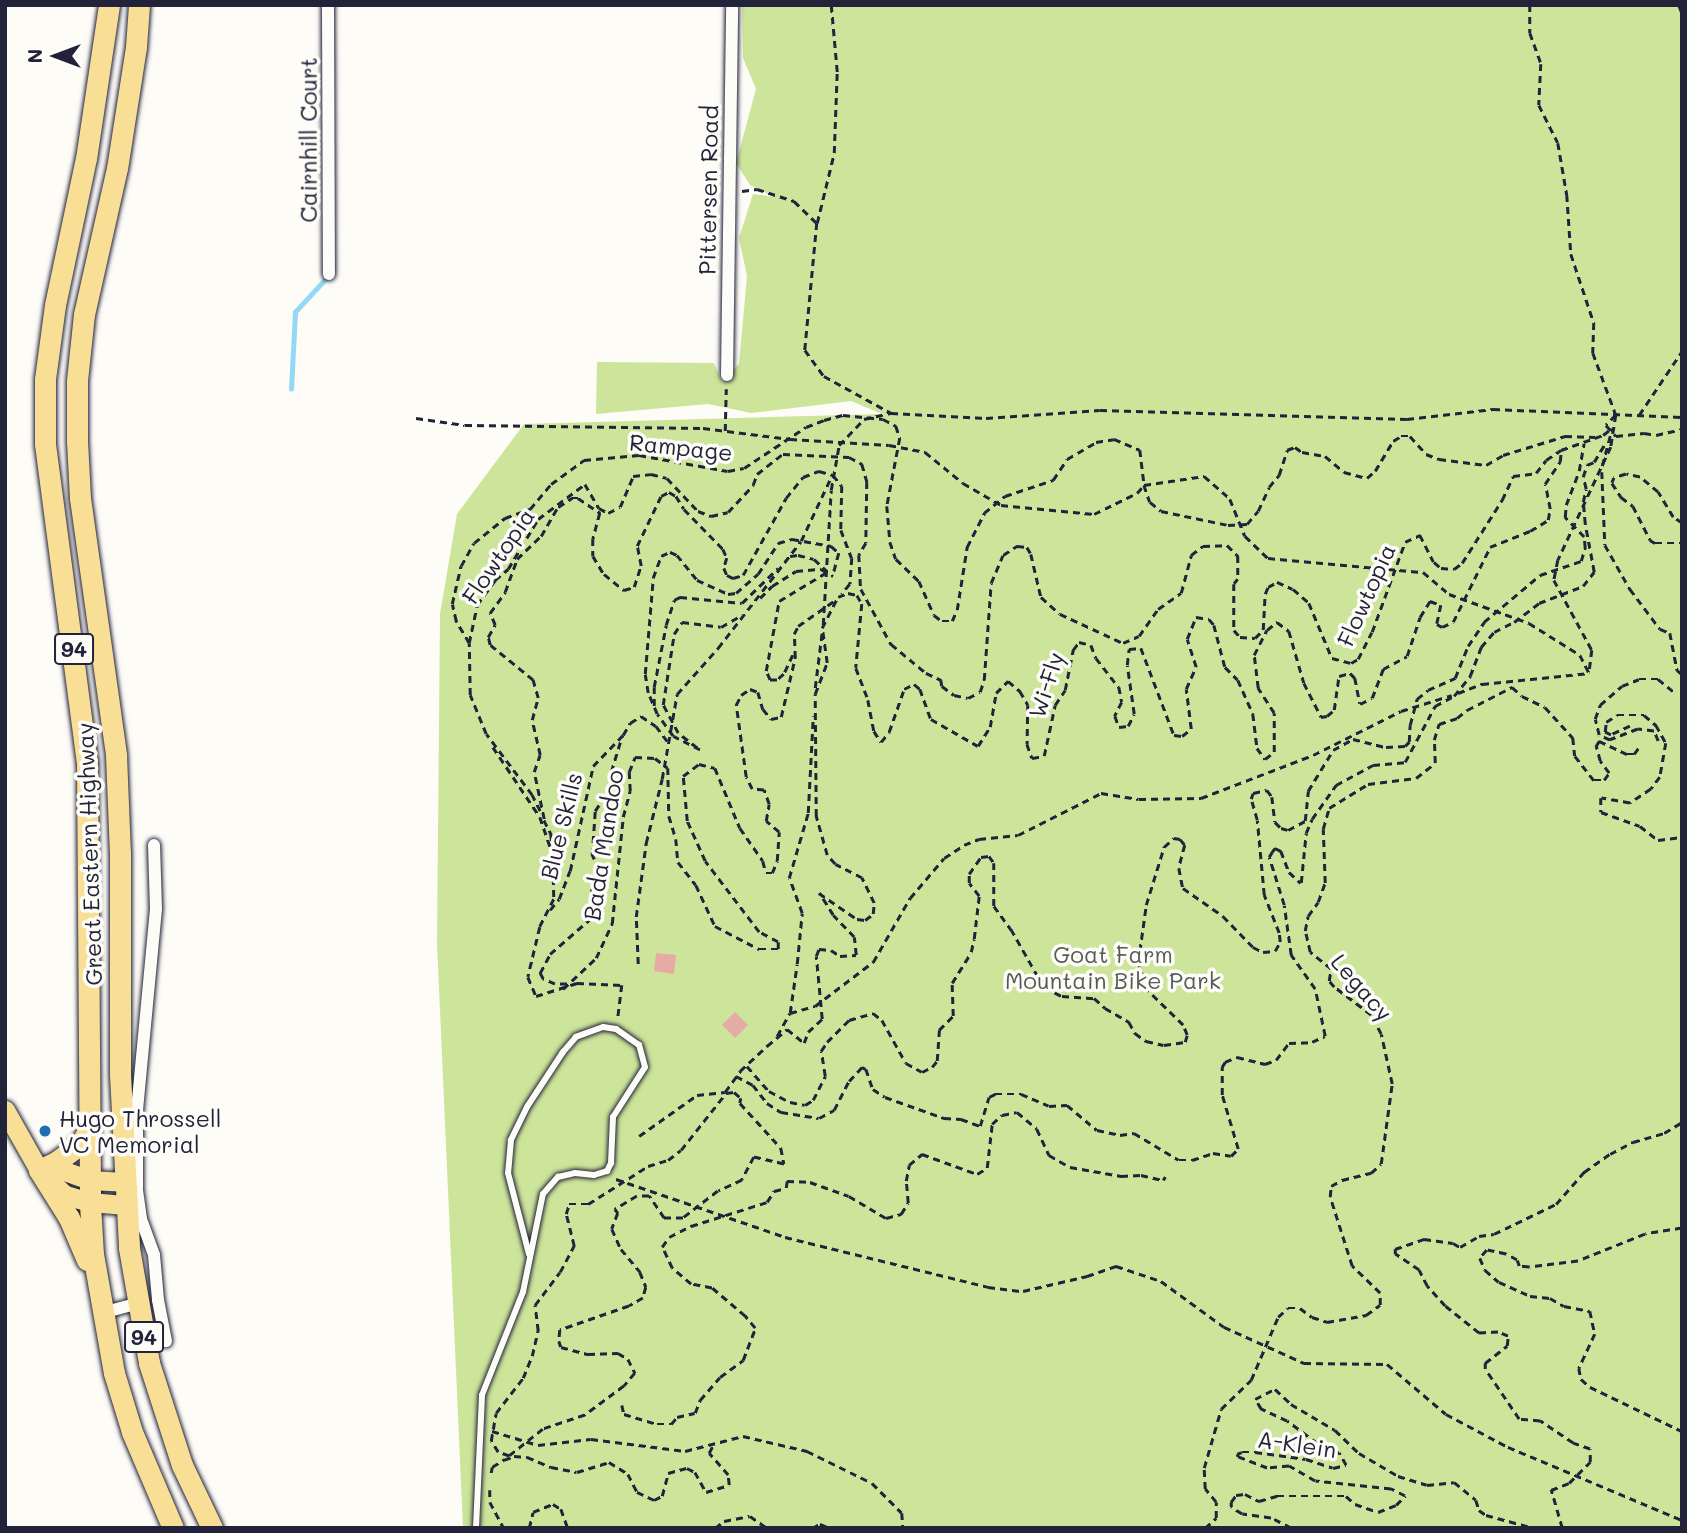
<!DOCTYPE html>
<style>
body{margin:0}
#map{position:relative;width:1687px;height:1533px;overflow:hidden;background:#fdfcf7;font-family:Mali,sans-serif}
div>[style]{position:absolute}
.green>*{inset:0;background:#cde59a}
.stream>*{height:4.5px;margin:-2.25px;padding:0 2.25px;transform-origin:2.25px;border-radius:2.25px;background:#93d9f5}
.building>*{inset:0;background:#e5aba4}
.path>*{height:2.5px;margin-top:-1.25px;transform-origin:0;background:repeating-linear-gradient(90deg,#22223b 0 7px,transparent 0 12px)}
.roads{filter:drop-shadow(0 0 2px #22223b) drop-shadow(0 0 2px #22223b)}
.service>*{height:6px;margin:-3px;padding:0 3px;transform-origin:3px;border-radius:3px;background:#fdfcf7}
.minor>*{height:12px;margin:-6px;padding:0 6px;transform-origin:6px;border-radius:6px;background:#fdfcf7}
.primary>*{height:19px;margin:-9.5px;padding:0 9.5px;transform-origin:9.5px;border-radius:9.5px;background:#f9df96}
.trunk>*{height:21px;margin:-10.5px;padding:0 10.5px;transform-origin:10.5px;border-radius:10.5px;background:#f9df96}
.dots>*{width:19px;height:19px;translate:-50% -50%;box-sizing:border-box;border:4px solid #fdfcf7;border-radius:50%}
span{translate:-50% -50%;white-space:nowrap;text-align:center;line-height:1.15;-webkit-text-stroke:7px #fdfcf7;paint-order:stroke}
.shield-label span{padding:2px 5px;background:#fdfcf7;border:2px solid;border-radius:5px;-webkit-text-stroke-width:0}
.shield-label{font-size:21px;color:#22223b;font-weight:700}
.street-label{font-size:23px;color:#22223b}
.park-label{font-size:23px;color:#555c58}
.poi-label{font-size:23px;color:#22223b}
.left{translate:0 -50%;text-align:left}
.frame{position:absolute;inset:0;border:7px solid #22223b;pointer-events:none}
.north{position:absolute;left:21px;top:21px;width:70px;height:70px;-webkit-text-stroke:5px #fdfcf7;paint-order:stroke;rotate:270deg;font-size:19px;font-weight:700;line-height:28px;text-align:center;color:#22223b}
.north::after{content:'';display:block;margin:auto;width:24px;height:32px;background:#22223b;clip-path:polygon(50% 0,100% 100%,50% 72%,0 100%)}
</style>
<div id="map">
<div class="green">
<i style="clip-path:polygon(742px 5px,1682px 5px,1682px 1528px,463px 1528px,437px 943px,440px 614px,457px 514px,524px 424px,882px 414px,851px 401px,751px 413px,708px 404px,596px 414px,597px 362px,714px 363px,722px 382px,739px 364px,747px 276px,739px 238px,753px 194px,774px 197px,750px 185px,736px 163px,756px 89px,743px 58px)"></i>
</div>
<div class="stream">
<i style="left:291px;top:389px;width:77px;rotate:-87deg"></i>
<i style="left:295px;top:312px;width:50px;rotate:-47.4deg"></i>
</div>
<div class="building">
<i style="clip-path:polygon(656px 953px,676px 955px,674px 974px,654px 971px)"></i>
<i style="clip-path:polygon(735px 1012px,748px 1025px,735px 1038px,722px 1025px)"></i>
</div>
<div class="path">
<i style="left:1530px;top:5px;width:28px;rotate:90deg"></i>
<i style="left:1530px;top:33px;width:33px;rotate:70deg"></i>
<i style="left:1541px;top:64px;width:41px;rotate:92.8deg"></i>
<i style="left:1539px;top:105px;width:42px;rotate:63.4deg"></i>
<i style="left:1558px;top:143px;width:53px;rotate:80.2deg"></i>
<i style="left:1567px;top:195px;width:59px;rotate:86.1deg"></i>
<i style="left:1571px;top:254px;width:73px;rotate:71.6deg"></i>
<i style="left:1594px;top:323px;width:30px;rotate:92deg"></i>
<i style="left:1593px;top:353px;width:66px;rotate:69.6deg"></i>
<i style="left:1616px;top:415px;width:32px;rotate:99deg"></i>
<i style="left:1611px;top:447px;width:125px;rotate:115.1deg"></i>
<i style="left:1558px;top:560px;width:20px;rotate:101deg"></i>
<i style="left:1554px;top:580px;width:80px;rotate:61.5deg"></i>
<i style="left:1592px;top:650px;width:23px;rotate:97deg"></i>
<i style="left:1679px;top:5px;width:9px;rotate:69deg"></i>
<i style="left:742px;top:191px;width:15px;rotate:-8deg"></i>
<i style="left:757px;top:189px;width:39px;rotate:18deg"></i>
<i style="left:794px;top:201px;width:32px;rotate:44deg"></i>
<i style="left:817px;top:223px;width:128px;rotate:95.4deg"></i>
<i style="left:805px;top:350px;width:32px;rotate:54deg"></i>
<i style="left:824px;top:376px;width:77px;rotate:28.9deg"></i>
<i style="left:891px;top:413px;width:95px;rotate:3deg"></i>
<i style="left:986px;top:418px;width:114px;rotate:-4deg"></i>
<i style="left:1100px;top:410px;width:307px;rotate:1.7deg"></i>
<i style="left:1407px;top:419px;width:87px;rotate:-6.6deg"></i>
<i style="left:1493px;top:409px;width:189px;rotate:2.4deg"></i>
<i style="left:817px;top:223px;width:72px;rotate:-76.3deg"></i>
<i style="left:834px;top:153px;width:81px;rotate:-87.9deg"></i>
<i style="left:837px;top:72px;width:67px;rotate:-95.1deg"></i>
<i style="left:1616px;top:415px;width:14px;rotate:135deg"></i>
<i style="left:1606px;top:425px;width:15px;rotate:48deg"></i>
<i style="left:1616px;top:436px;width:28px;rotate:-6deg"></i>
<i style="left:1644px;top:433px;width:12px;rotate:9deg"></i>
<i style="left:1656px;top:435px;width:27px;rotate:-13deg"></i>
<i style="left:1639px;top:415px;width:77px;rotate:-56.1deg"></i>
<i style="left:416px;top:418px;width:49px;rotate:8.1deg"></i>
<i style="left:465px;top:425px;width:238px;rotate:0.7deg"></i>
<i style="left:703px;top:428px;width:88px;rotate:7.2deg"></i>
<i style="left:790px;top:439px;width:99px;rotate:3.5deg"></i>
<i style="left:889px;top:445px;width:37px;rotate:11deg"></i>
<i style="left:925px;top:452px;width:49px;rotate:39.2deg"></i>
<i style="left:963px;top:483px;width:44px;rotate:30.1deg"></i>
<i style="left:1001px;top:505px;width:93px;rotate:5.5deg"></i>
<i style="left:1094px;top:514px;width:48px;rotate:-26deg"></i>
<i style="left:1137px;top:493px;width:11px;rotate:-49deg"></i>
<i style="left:1144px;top:485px;width:61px;rotate:-8.5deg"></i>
<i style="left:1204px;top:476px;width:35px;rotate:41deg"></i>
<i style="left:1230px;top:499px;width:40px;rotate:68deg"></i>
<i style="left:1245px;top:536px;width:32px;rotate:44deg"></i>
<i style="left:1268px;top:558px;width:156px;rotate:5.2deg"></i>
<i style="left:1423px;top:572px;width:34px;rotate:40deg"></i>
<i style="left:1449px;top:594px;width:85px;rotate:19.9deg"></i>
<i style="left:1529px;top:623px;width:60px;rotate:32.1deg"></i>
<i style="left:1580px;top:655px;width:20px;rotate:63deg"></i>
<i style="left:725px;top:431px;width:42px;rotate:-88.6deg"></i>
<i style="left:1602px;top:466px;width:39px;rotate:-75deg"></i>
<i style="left:1602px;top:472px;width:73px;rotate:87.6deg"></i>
<i style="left:1605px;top:545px;width:51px;rotate:60.4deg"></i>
<i style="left:1630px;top:589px;width:50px;rotate:53.1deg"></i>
<i style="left:1660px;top:629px;width:11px;rotate:22deg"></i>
<i style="left:1670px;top:633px;width:38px;rotate:79deg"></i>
<i style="left:1677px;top:670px;width:6px;rotate:39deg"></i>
<i style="left:1682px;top:523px;width:11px;rotate:-146deg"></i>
<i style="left:1673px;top:517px;width:29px;rotate:-121deg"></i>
<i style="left:1658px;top:492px;width:23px;rotate:-140deg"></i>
<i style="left:1640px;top:477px;width:14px;rotate:-168deg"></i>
<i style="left:1626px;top:474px;width:13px;rotate:162deg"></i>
<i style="left:1614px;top:478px;width:5px;rotate:112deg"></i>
<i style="left:1612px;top:483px;width:17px;rotate:57deg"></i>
<i style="left:1621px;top:497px;width:15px;rotate:37deg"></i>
<i style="left:1633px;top:506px;width:38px;rotate:63deg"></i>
<i style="left:1650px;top:540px;width:6px;rotate:31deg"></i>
<i style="left:1655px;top:543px;width:27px"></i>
<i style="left:790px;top:556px;width:8px;rotate:-7deg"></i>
<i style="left:798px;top:555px;width:16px;rotate:14deg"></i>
<i style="left:814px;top:559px;width:18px;rotate:43deg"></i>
<i style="left:760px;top:598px;width:17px;rotate:-45deg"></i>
<i style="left:772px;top:586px;width:28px;rotate:-32deg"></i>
<i style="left:796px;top:571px;width:25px;rotate:-5deg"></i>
<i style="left:821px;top:569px;width:14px;rotate:30deg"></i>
<i style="left:823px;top:625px;width:135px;rotate:-86.6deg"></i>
<i style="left:831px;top:490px;width:46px;rotate:-79.9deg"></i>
<i style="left:839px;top:445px;width:36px;rotate:-46deg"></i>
<i style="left:864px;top:419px;width:28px;rotate:-13deg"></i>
<i style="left:469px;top:643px;width:26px;rotate:-121deg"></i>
<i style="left:456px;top:621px;width:17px;rotate:-103deg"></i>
<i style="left:452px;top:604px;width:39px;rotate:-77deg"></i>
<i style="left:461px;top:566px;width:26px;rotate:-61deg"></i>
<i style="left:474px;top:543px;width:40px;rotate:-39deg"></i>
<i style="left:505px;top:518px;width:27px;rotate:-20deg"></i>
<i style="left:530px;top:509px;width:33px;rotate:-50deg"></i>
<i style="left:551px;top:484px;width:41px;rotate:-36deg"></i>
<i style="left:584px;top:460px;width:55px;rotate:-5.2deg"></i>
<i style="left:639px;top:455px;width:90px;rotate:10.2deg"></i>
<i style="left:728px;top:471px;width:16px;rotate:-11deg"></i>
<i style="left:744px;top:468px;width:74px;rotate:-33.5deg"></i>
<i style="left:806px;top:427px;width:19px;rotate:-21deg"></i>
<i style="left:824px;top:420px;width:20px;rotate:-15deg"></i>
<i style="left:843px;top:415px;width:40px;rotate:5.7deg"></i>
<i style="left:883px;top:419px;width:15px;rotate:28deg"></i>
<i style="left:896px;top:426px;width:13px;rotate:72deg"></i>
<i style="left:900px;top:438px;width:69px;rotate:100.8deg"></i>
<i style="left:887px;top:506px;width:36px;rotate:85deg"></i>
<i style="left:890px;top:542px;width:18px;rotate:71deg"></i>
<i style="left:896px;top:559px;width:32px;rotate:44deg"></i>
<i style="left:919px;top:581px;width:37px;rotate:66deg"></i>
<i style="left:934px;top:615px;width:10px;rotate:37deg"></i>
<i style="left:942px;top:621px;width:10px"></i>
<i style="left:952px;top:621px;width:12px;rotate:-66deg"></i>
<i style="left:957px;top:610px;width:64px;rotate:-81deg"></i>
<i style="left:967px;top:547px;width:38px;rotate:-63deg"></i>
<i style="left:984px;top:513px;width:27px;rotate:-39deg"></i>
<i style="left:1005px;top:496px;width:51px;rotate:-18.4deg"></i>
<i style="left:1053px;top:480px;width:25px;rotate:-56deg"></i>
<i style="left:1067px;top:459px;width:34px;rotate:-30deg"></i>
<i style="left:1096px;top:442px;width:18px;rotate:-9deg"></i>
<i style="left:1114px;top:439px;width:28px;rotate:23deg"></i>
<i style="left:1140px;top:450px;width:35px;rotate:83deg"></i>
<i style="left:1144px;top:485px;width:18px;rotate:71deg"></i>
<i style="left:1150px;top:502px;width:14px;rotate:39deg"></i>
<i style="left:1161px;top:511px;width:68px;rotate:11.8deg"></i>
<i style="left:1228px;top:525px;width:19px;rotate:-3deg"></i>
<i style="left:1247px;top:524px;width:17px;rotate:-50deg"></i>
<i style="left:1258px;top:511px;width:26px;rotate:-65deg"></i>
<i style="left:1269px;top:487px;width:16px;rotate:-50deg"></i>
<i style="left:1279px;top:475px;width:26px;rotate:-72deg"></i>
<i style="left:1287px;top:450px;width:9px;rotate:-21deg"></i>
<i style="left:1295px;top:447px;width:9px;rotate:36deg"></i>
<i style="left:1302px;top:452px;width:23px;rotate:10deg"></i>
<i style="left:1325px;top:456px;width:25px;rotate:40deg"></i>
<i style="left:1344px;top:472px;width:24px;rotate:15deg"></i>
<i style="left:1367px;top:478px;width:11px;rotate:-41deg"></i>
<i style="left:1375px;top:471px;width:35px;rotate:-59deg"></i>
<i style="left:1393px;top:441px;width:9px;rotate:-32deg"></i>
<i style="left:1401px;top:436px;width:9px"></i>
<i style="left:1410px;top:436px;width:24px;rotate:48deg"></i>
<i style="left:1426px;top:454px;width:14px;rotate:21deg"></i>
<i style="left:1439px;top:459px;width:47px;rotate:7.3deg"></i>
<i style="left:1486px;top:465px;width:20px;rotate:-30deg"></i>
<i style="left:1503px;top:455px;width:65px;rotate:-17deg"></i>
<i style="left:1565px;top:436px;width:30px;rotate:2deg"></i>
<i style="left:793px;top:655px;width:21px;rotate:115deg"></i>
<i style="left:784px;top:674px;width:9px;rotate:139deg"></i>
<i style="left:777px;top:680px;width:7px;rotate:180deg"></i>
<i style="left:770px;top:680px;width:10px;rotate:-114deg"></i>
<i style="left:766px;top:671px;width:71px;rotate:-79.5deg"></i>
<i style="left:779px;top:601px;width:56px;rotate:-31.1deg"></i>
<i style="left:815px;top:688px;width:56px;rotate:-82.9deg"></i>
<i style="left:1458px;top:693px;width:26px;rotate:-21deg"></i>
<i style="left:1482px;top:684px;width:108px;rotate:-5.9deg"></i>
<i style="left:654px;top:706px;width:19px;rotate:-90deg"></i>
<i style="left:654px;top:687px;width:63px;rotate:-79deg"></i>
<i style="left:666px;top:625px;width:26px;rotate:-72deg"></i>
<i style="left:674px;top:600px;width:7px;rotate:-27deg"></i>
<i style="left:680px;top:597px;width:62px;rotate:5.5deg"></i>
<i style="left:742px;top:603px;width:50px;rotate:-44.2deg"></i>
<i style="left:1630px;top:726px;width:21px;rotate:155deg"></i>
<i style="left:1611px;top:735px;width:7px;rotate:-153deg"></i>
<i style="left:1605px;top:732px;width:10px;rotate:-84deg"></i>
<i style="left:1606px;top:722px;width:13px;rotate:-32deg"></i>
<i style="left:1617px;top:715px;width:27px"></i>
<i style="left:1644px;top:715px;width:16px;rotate:40deg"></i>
<i style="left:1656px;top:725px;width:21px;rotate:61deg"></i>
<i style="left:1666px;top:743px;width:35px;rotate:100deg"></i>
<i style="left:1660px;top:777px;width:15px;rotate:127deg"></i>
<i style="left:1651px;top:789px;width:25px;rotate:146deg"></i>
<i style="left:1630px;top:803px;width:29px;rotate:-170deg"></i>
<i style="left:1601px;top:798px;width:14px;rotate:90deg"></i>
<i style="left:1601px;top:812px;width:41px;rotate:19.7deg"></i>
<i style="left:1640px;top:826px;width:23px;rotate:38deg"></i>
<i style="left:1658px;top:840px;width:24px;rotate:-7deg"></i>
<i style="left:1658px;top:741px;width:11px;rotate:-112deg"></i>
<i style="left:1654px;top:731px;width:16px;rotate:-173deg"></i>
<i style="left:1638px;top:729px;width:30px;rotate:159deg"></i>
<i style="left:1610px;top:740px;width:12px;rotate:-156deg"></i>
<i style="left:1599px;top:735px;width:16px;rotate:-104deg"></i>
<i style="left:1595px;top:719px;width:15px;rotate:-70deg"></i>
<i style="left:1600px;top:705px;width:29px;rotate:-41deg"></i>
<i style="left:1622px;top:686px;width:18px;rotate:-22deg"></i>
<i style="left:1639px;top:679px;width:19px"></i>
<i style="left:1658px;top:679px;width:21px;rotate:39deg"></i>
<i style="left:493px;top:747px;width:84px;rotate:56.1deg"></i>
<i style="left:540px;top:817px;width:39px;rotate:71deg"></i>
<i style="left:553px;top:854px;width:45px;rotate:88.7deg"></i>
<i style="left:554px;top:899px;width:31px;rotate:117deg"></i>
<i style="left:540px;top:927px;width:51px;rotate:103.5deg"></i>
<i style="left:528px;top:977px;width:21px;rotate:67deg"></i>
<i style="left:536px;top:996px;width:43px;rotate:-17.6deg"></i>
<i style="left:577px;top:983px;width:45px;rotate:2.5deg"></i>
<i style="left:622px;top:985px;width:34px;rotate:97deg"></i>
<i style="left:697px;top:748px;width:24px;rotate:-142deg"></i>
<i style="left:678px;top:733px;width:32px;rotate:-118deg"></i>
<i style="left:663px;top:705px;width:72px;rotate:-81.2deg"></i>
<i style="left:674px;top:634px;width:14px;rotate:-56deg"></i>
<i style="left:682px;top:622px;width:39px;rotate:7deg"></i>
<i style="left:721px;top:627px;width:24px;rotate:-30deg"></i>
<i style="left:700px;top:750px;width:30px;rotate:-153deg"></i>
<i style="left:673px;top:736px;width:27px;rotate:-126deg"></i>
<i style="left:657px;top:714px;width:23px;rotate:-113deg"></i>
<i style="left:648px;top:693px;width:19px;rotate:-99deg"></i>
<i style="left:645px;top:674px;width:96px;rotate:-85.2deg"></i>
<i style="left:653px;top:578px;width:23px;rotate:-70deg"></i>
<i style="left:661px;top:556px;width:10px;rotate:-24deg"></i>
<i style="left:670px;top:552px;width:8px;rotate:23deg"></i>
<i style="left:677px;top:555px;width:32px;rotate:51deg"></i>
<i style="left:697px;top:580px;width:34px;rotate:24deg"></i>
<i style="left:728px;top:594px;width:8px;rotate:-7deg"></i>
<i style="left:736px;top:593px;width:29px;rotate:-41deg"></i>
<i style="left:758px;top:574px;width:37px;rotate:-57deg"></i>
<i style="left:778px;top:543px;width:15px;rotate:-16deg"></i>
<i style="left:792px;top:539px;width:40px;rotate:10deg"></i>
<i style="left:831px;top:546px;width:11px;rotate:41deg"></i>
<i style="left:839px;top:553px;width:24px;rotate:105deg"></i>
<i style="left:540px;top:811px;width:18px;rotate:-117deg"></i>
<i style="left:532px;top:795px;width:76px;rotate:-127deg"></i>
<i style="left:486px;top:734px;width:42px;rotate:-112.3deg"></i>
<i style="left:470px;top:695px;width:52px;rotate:-91.1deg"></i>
<i style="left:469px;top:643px;width:39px;rotate:-78deg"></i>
<i style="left:477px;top:605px;width:31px;rotate:-54deg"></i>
<i style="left:495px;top:580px;width:17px;rotate:-40deg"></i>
<i style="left:508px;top:569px;width:58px;rotate:-59deg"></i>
<i style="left:538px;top:519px;width:59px;rotate:-36.7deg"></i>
<i style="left:585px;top:484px;width:28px;rotate:60deg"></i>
<i style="left:599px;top:508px;width:10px;rotate:29deg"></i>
<i style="left:608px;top:513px;width:13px;rotate:-27deg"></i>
<i style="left:620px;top:507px;width:34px;rotate:-67deg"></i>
<i style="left:633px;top:476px;width:18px;rotate:-6deg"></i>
<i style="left:651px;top:474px;width:16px;rotate:14deg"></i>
<i style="left:667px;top:478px;width:45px;rotate:46.8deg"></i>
<i style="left:698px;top:511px;width:14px;rotate:21deg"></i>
<i style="left:711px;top:516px;width:17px;rotate:-13deg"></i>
<i style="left:728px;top:512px;width:37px;rotate:-47deg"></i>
<i style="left:753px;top:485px;width:12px;rotate:-70deg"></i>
<i style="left:757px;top:474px;width:33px;rotate:-38deg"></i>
<i style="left:783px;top:454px;width:66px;rotate:2.6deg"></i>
<i style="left:849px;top:457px;width:15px;rotate:28deg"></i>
<i style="left:862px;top:464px;width:19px;rotate:74deg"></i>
<i style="left:867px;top:482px;width:61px;rotate:90.9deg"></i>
<i style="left:866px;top:543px;width:14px;rotate:120deg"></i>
<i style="left:859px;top:555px;width:34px;rotate:87deg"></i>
<i style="left:861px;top:589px;width:63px;rotate:61.4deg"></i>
<i style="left:891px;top:644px;width:45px;rotate:39.6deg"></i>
<i style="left:926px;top:673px;width:17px;rotate:25deg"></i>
<i style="left:941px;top:680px;width:6px;rotate:81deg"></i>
<i style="left:942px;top:686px;width:15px;rotate:37deg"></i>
<i style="left:954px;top:695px;width:14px;rotate:12deg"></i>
<i style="left:968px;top:698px;width:13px;rotate:-27deg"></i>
<i style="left:980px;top:692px;width:13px;rotate:-72deg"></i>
<i style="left:984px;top:680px;width:97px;rotate:-85.9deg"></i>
<i style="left:991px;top:583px;width:30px;rotate:-67deg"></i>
<i style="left:1003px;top:555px;width:17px;rotate:-33deg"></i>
<i style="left:1017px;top:546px;width:10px;rotate:6deg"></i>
<i style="left:1027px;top:547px;width:8px;rotate:60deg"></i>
<i style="left:1031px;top:554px;width:44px;rotate:76.9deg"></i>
<i style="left:1041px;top:597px;width:25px;rotate:42deg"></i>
<i style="left:1060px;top:614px;width:69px;rotate:24.7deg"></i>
<i style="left:1123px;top:643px;width:17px;rotate:-24deg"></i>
<i style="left:1139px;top:636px;width:33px;rotate:-55deg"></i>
<i style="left:1158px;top:609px;width:28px;rotate:-35deg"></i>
<i style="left:1181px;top:593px;width:39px;rotate:-75deg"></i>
<i style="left:1191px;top:555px;width:15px;rotate:-37deg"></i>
<i style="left:1203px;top:546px;width:24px;rotate:-2deg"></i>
<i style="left:1227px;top:545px;width:16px;rotate:45deg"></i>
<i style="left:1238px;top:556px;width:23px;rotate:90deg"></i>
<i style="left:1238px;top:579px;width:6px;rotate:129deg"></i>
<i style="left:1234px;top:584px;width:46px;rotate:90deg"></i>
<i style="left:1234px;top:630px;width:9px;rotate:49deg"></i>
<i style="left:1240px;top:637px;width:15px;rotate:4deg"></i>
<i style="left:1255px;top:638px;width:11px;rotate:-45deg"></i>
<i style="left:1263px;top:630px;width:36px;rotate:-87deg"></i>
<i style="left:1265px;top:594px;width:8px;rotate:-67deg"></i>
<i style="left:1268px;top:587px;width:10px;rotate:-29deg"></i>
<i style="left:1277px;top:582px;width:17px;rotate:24deg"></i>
<i style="left:1293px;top:589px;width:21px;rotate:41deg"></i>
<i style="left:1309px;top:603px;width:60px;rotate:67.3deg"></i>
<i style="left:1332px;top:658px;width:20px;rotate:15deg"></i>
<i style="left:1351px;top:663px;width:8px;rotate:-30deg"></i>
<i style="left:1358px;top:659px;width:30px;rotate:-63deg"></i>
<i style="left:1372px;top:632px;width:96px;rotate:-69.9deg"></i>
<i style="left:1405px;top:542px;width:17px;rotate:-25deg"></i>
<i style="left:1420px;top:535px;width:30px;rotate:63deg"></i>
<i style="left:1434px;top:562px;width:9px;rotate:41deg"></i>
<i style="left:1441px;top:568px;width:13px;rotate:4deg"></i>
<i style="left:1454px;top:569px;width:10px;rotate:-37deg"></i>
<i style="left:1462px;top:563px;width:75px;rotate:-57.6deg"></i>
<i style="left:1502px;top:500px;width:26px;rotate:-65deg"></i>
<i style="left:1513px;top:476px;width:23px;rotate:-7deg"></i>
<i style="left:1536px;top:473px;width:16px;rotate:-52deg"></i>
<i style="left:1546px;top:460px;width:18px;rotate:-34deg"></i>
<i style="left:1561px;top:450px;width:45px;rotate:-19.7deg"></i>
<i style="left:1603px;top:435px;width:11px;rotate:-38deg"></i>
<i style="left:544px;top:819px;width:48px;rotate:-102deg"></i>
<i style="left:534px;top:772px;width:18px;rotate:-71deg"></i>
<i style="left:540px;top:755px;width:36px;rotate:-103deg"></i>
<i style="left:532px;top:720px;width:23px;rotate:-75deg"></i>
<i style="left:538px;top:698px;width:19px;rotate:-106deg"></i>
<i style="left:533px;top:680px;width:55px;rotate:-140.9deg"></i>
<i style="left:490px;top:645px;width:8px;rotate:-104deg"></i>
<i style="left:488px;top:637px;width:14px;rotate:-60deg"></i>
<i style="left:495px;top:625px;width:13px;rotate:-113deg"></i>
<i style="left:490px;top:613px;width:26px;rotate:-54deg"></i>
<i style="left:505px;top:592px;width:35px;rotate:-70deg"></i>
<i style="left:517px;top:559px;width:33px;rotate:-44deg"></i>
<i style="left:541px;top:536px;width:34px;rotate:-60deg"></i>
<i style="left:558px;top:507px;width:17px;rotate:-33deg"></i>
<i style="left:572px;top:498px;width:6px"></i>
<i style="left:578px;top:498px;width:27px;rotate:34deg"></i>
<i style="left:600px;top:513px;width:27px;rotate:105deg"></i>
<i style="left:593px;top:539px;width:17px;rotate:90deg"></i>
<i style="left:593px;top:556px;width:21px;rotate:59deg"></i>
<i style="left:604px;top:574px;width:26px;rotate:39deg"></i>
<i style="left:624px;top:590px;width:10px;rotate:-17deg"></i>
<i style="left:634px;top:587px;width:22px;rotate:-72deg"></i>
<i style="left:641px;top:566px;width:20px;rotate:-101deg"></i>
<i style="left:637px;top:546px;width:55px;rotate:-64.4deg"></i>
<i style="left:661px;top:496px;width:9px;rotate:-27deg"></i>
<i style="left:669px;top:492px;width:8px;rotate:30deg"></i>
<i style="left:676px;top:496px;width:15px;rotate:58deg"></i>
<i style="left:684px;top:509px;width:56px;rotate:45.7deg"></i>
<i style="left:723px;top:549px;width:10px;rotate:66deg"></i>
<i style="left:727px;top:558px;width:10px;rotate:107deg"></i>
<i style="left:724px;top:568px;width:8px;rotate:67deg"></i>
<i style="left:727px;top:575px;width:7px;rotate:27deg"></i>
<i style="left:733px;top:578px;width:10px;rotate:-17deg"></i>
<i style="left:743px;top:575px;width:88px;rotate:-60.8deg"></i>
<i style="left:786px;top:498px;width:27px;rotate:-51deg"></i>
<i style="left:803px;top:477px;width:17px;rotate:-21deg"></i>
<i style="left:819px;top:471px;width:15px;rotate:16deg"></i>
<i style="left:833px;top:475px;width:14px;rotate:51deg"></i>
<i style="left:842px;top:486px;width:44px;rotate:91.3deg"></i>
<i style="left:841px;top:530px;width:30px;rotate:69deg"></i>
<i style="left:852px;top:558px;width:26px;rotate:94deg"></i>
<i style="left:850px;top:584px;width:13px;rotate:129deg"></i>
<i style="left:544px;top:820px;width:16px;rotate:63deg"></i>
<i style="left:551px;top:834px;width:20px;rotate:84deg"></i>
<i style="left:550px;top:910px;width:14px;rotate:-51deg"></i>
<i style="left:559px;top:899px;width:30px;rotate:-69deg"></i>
<i style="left:570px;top:871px;width:107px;rotate:-77.6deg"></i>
<i style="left:593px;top:766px;width:43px;rotate:-45.9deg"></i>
<i style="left:623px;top:735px;width:14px;rotate:-60deg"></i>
<i style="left:630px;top:723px;width:13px;rotate:-32deg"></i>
<i style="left:641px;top:716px;width:18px;rotate:34deg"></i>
<i style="left:656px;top:726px;width:20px;rotate:53deg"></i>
<i style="left:638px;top:964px;width:47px;rotate:-92.4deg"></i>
<i style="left:636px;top:917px;width:75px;rotate:-82.3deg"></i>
<i style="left:646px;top:843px;width:66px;rotate:-76deg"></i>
<i style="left:662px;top:779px;width:86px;rotate:-80deg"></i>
<i style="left:677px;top:694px;width:62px;rotate:-48.3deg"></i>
<i style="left:718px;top:648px;width:135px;rotate:-52.2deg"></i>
<i style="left:801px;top:541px;width:73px;rotate:-64.8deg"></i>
<i style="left:567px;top:984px;width:12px;rotate:180deg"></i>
<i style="left:555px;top:984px;width:13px;rotate:-157deg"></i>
<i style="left:543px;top:979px;width:7px;rotate:-117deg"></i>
<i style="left:540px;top:973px;width:21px;rotate:-62deg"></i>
<i style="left:550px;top:954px;width:52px;rotate:-41.1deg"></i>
<i style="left:589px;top:920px;width:35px;rotate:-85deg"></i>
<i style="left:592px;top:885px;width:17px;rotate:-65deg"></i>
<i style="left:599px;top:870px;width:17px;rotate:-115deg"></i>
<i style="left:592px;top:855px;width:44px;rotate:-86.1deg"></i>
<i style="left:595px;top:811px;width:27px;rotate:-57deg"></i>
<i style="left:610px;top:788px;width:16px;rotate:-86deg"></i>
<i style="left:611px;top:772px;width:38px;rotate:-73deg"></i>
<i style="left:563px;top:989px;width:45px;rotate:-43.2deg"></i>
<i style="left:596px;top:958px;width:38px;rotate:-65deg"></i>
<i style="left:612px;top:924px;width:108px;rotate:-84.1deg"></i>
<i style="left:623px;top:817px;width:27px;rotate:-75deg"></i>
<i style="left:630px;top:791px;width:19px;rotate:-93deg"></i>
<i style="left:629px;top:772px;width:16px;rotate:-68deg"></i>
<i style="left:635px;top:757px;width:20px;rotate:3deg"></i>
<i style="left:655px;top:758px;width:16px;rotate:38deg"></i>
<i style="left:668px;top:768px;width:48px;rotate:88.8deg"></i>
<i style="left:669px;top:816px;width:24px;rotate:73deg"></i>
<i style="left:676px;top:839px;width:23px;rotate:85deg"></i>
<i style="left:678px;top:862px;width:29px;rotate:52deg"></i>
<i style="left:696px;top:885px;width:45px;rotate:65.1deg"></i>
<i style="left:715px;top:926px;width:50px;rotate:27.6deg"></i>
<i style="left:759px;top:949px;width:19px"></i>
<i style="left:778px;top:949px;width:7px;rotate:-90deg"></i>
<i style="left:778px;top:942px;width:21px;rotate:-152deg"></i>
<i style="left:759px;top:932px;width:89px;rotate:-127.3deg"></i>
<i style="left:705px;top:861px;width:44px;rotate:-114.2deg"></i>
<i style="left:687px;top:821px;width:45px;rotate:-95.1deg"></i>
<i style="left:683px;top:776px;width:20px;rotate:-37deg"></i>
<i style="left:699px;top:764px;width:16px;rotate:14deg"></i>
<i style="left:715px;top:768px;width:65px;rotate:67.4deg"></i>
<i style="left:740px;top:828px;width:40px;rotate:55.1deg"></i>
<i style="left:763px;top:861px;width:12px;rotate:76deg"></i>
<i style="left:766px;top:873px;width:6px"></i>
<i style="left:772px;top:873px;width:13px;rotate:-67deg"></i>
<i style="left:777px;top:861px;width:29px;rotate:-86deg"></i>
<i style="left:779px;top:832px;width:17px;rotate:-140deg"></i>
<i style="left:766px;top:821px;width:17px;rotate:-80deg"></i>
<i style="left:769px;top:804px;width:15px;rotate:-110deg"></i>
<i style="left:764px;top:790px;width:12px;rotate:-175deg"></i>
<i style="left:752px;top:789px;width:13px;rotate:-117deg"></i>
<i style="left:746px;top:777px;width:73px;rotate:-97.9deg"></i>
<i style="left:736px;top:705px;width:11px;rotate:-63deg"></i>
<i style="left:741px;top:695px;width:11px;rotate:-34deg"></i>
<i style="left:750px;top:689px;width:9px;rotate:21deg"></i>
<i style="left:758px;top:692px;width:18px;rotate:74deg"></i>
<i style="left:763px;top:709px;width:13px;rotate:51deg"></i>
<i style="left:771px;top:719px;width:10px;rotate:-11deg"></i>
<i style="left:781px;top:717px;width:61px;rotate:-76.7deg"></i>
<i style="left:795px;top:658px;width:24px;rotate:-92deg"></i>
<i style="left:794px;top:634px;width:9px;rotate:-63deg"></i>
<i style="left:798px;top:626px;width:44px;rotate:-34.8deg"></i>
<i style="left:790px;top:1013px;width:26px;rotate:-16deg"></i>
<i style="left:815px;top:1006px;width:73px;rotate:-37.2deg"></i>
<i style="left:873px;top:962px;width:74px;rotate:-60deg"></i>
<i style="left:910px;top:898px;width:52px;rotate:-49.6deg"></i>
<i style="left:944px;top:858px;width:24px;rotate:-33deg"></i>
<i style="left:964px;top:845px;width:16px;rotate:-22deg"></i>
<i style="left:979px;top:839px;width:39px;rotate:-6deg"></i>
<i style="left:1018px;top:835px;width:93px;rotate:-26.8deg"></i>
<i style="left:1101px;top:793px;width:38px;rotate:9deg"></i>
<i style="left:1139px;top:799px;width:62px;rotate:-0.9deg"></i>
<i style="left:1201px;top:798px;width:120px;rotate:-21deg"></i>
<i style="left:1313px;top:755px;width:98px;rotate:-26.6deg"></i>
<i style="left:1401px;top:711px;width:53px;rotate:-17.4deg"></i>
<i style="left:777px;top:1036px;width:26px;rotate:-61deg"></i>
<i style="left:790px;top:1013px;width:49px;rotate:-81.9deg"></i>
<i style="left:797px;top:964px;width:51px;rotate:-84.4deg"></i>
<i style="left:802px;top:913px;width:37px;rotate:-110deg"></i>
<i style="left:789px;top:878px;width:68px;rotate:-73.7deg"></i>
<i style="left:808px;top:813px;width:97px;rotate:-87deg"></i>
<i style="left:767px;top:1046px;width:26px;rotate:-40deg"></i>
<i style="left:787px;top:1029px;width:22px;rotate:39deg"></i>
<i style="left:804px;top:1043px;width:12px;rotate:-70deg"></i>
<i style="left:808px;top:1032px;width:19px;rotate:-43deg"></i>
<i style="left:822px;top:1019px;width:63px;rotate:-95.4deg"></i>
<i style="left:816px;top:956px;width:8px;rotate:-67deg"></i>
<i style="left:819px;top:949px;width:12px;rotate:5deg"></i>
<i style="left:831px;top:950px;width:11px;rotate:34deg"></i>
<i style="left:840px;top:956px;width:16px;rotate:-4deg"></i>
<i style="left:856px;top:955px;width:18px;rotate:-96deg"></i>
<i style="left:854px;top:937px;width:30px;rotate:-134deg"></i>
<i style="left:833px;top:915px;width:26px;rotate:-122deg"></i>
<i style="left:819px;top:893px;width:46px;rotate:34.4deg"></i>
<i style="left:857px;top:919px;width:8px;rotate:7deg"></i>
<i style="left:865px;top:920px;width:10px;rotate:-37deg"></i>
<i style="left:873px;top:914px;width:11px;rotate:-85deg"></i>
<i style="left:874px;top:903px;width:28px;rotate:-116deg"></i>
<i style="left:862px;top:878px;width:30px;rotate:-153deg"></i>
<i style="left:835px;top:864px;width:12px;rotate:-132deg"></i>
<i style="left:827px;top:855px;width:41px;rotate:-105.8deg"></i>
<i style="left:816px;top:816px;width:122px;rotate:-90.5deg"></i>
<i style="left:815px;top:694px;width:33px;rotate:-69deg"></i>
<i style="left:827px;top:663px;width:35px;rotate:-98deg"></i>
<i style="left:822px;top:628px;width:35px;rotate:-63deg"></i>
<i style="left:838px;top:597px;width:11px;rotate:-22deg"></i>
<i style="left:848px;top:593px;width:9px;rotate:13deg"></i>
<i style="left:857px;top:595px;width:10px;rotate:61deg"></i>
<i style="left:862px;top:604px;width:64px;rotate:95.4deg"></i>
<i style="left:856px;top:668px;width:34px;rotate:69deg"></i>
<i style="left:868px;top:700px;width:32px;rotate:79deg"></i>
<i style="left:874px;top:731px;width:13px;rotate:58deg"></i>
<i style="left:881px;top:742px;width:13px;rotate:-51deg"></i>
<i style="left:889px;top:732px;width:46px;rotate:-70.8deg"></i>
<i style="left:904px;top:689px;width:11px;rotate:-27deg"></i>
<i style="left:914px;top:684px;width:8px;rotate:40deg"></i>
<i style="left:920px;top:689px;width:32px;rotate:70deg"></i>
<i style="left:931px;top:719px;width:54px;rotate:29.9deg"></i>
<i style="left:978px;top:746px;width:22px;rotate:-58deg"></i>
<i style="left:990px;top:727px;width:35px;rotate:-80deg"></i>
<i style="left:996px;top:693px;width:17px;rotate:-45deg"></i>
<i style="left:1008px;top:681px;width:16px;rotate:40deg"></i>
<i style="left:1020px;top:691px;width:16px;rotate:60deg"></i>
<i style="left:1028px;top:705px;width:39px;rotate:91deg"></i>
<i style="left:1027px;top:744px;width:15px;rotate:70deg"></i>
<i style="left:1032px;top:758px;width:12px;rotate:-9deg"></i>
<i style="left:1044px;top:756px;width:52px;rotate:-77.8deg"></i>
<i style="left:1055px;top:705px;width:18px;rotate:-56deg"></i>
<i style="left:1065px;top:690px;width:41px;rotate:-78.7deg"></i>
<i style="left:1073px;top:650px;width:10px;rotate:-53deg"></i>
<i style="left:1079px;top:642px;width:12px;rotate:14deg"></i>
<i style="left:1091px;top:645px;width:14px;rotate:69deg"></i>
<i style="left:1096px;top:658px;width:37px;rotate:52deg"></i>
<i style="left:1119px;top:687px;width:15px;rotate:79deg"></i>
<i style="left:1122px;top:702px;width:16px;rotate:117deg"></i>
<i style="left:1115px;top:716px;width:12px;rotate:70deg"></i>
<i style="left:1119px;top:727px;width:9px;rotate:-6deg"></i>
<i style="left:1128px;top:726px;width:13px;rotate:-63deg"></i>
<i style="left:1134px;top:714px;width:49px;rotate:-98.1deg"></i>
<i style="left:1127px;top:665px;width:16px;rotate:-83deg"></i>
<i style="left:1129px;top:649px;width:12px;rotate:-5deg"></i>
<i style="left:1141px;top:648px;width:93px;rotate:69.2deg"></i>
<i style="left:1174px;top:735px;width:8px;rotate:7deg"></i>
<i style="left:1182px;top:736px;width:11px;rotate:-38deg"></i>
<i style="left:1191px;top:729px;width:40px;rotate:-97.1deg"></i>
<i style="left:1186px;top:689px;width:24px;rotate:-66deg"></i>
<i style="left:1196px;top:667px;width:29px;rotate:-108deg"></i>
<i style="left:1187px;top:639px;width:24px;rotate:-68deg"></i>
<i style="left:1196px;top:617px;width:13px;rotate:9deg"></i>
<i style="left:1209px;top:619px;width:8px;rotate:50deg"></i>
<i style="left:1214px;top:625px;width:43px;rotate:75.3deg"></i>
<i style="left:1225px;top:667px;width:18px;rotate:45deg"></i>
<i style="left:1238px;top:680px;width:37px;rotate:66deg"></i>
<i style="left:1253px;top:714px;width:34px;rotate:83deg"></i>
<i style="left:1257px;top:748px;width:14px;rotate:54deg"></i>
<i style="left:1265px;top:759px;width:11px;rotate:-38deg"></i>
<i style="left:1274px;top:752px;width:39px;rotate:-90deg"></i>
<i style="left:1274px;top:713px;width:30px;rotate:-123deg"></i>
<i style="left:1258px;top:688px;width:33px;rotate:-97deg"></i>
<i style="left:1254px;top:655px;width:28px;rotate:-63deg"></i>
<i style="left:1267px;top:630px;width:13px;rotate:-39deg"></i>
<i style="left:1277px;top:622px;width:15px;rotate:37deg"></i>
<i style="left:1289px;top:631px;width:54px;rotate:73.9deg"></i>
<i style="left:1304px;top:683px;width:38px;rotate:63deg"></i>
<i style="left:1321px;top:717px;width:6px;rotate:-9deg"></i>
<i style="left:1327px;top:716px;width:9px;rotate:-41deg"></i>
<i style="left:1334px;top:710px;width:34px;rotate:-82deg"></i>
<i style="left:1339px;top:676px;width:11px;rotate:-15deg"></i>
<i style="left:1350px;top:673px;width:7px;rotate:45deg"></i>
<i style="left:1355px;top:678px;width:26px;rotate:79deg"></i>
<i style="left:1360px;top:704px;width:13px;rotate:-27deg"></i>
<i style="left:1372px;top:698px;width:31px;rotate:-69deg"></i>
<i style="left:1383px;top:669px;width:27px;rotate:-28deg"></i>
<i style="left:1407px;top:656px;width:41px;rotate:-71.6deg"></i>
<i style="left:1420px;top:617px;width:19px;rotate:-58deg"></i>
<i style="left:1430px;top:601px;width:12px;rotate:20deg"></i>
<i style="left:1441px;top:605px;width:19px;rotate:102deg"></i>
<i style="left:1437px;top:624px;width:6px;rotate:31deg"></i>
<i style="left:1442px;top:627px;width:12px;rotate:-24deg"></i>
<i style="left:1453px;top:622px;width:84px;rotate:-63.7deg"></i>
<i style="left:1490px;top:547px;width:43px;rotate:-21.8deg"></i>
<i style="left:1530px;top:531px;width:21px;rotate:-31deg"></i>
<i style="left:1548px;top:520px;width:11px;rotate:-80deg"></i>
<i style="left:1550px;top:509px;width:25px;rotate:-101deg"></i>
<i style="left:1545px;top:484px;width:27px;rotate:-56deg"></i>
<i style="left:1560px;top:462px;width:12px;rotate:-85deg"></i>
<i style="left:747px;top:1066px;width:33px;rotate:49deg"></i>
<i style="left:769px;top:1091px;width:24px;rotate:28deg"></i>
<i style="left:790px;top:1102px;width:15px;rotate:11deg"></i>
<i style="left:805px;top:1105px;width:9px;rotate:-32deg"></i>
<i style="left:813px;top:1100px;width:27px;rotate:-63deg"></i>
<i style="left:825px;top:1076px;width:25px;rotate:-99deg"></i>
<i style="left:821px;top:1051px;width:11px;rotate:-56deg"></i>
<i style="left:827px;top:1042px;width:31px;rotate:-45deg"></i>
<i style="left:849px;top:1020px;width:25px;rotate:-16deg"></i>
<i style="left:873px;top:1013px;width:11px;rotate:38deg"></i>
<i style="left:882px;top:1020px;width:49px;rotate:60.8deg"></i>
<i style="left:906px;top:1063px;width:18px;rotate:29deg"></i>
<i style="left:922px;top:1072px;width:11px;rotate:-27deg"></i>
<i style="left:932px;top:1067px;width:8px;rotate:-50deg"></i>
<i style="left:937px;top:1061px;width:31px;rotate:-86deg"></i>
<i style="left:939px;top:1030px;width:20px;rotate:-45deg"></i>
<i style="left:953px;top:1016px;width:33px;rotate:-92deg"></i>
<i style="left:952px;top:983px;width:36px;rotate:-58deg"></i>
<i style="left:971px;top:952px;width:13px;rotate:-77deg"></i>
<i style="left:974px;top:939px;width:43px;rotate:-83.4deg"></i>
<i style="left:979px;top:896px;width:16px;rotate:-128deg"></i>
<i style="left:969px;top:883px;width:9px;rotate:-90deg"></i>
<i style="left:969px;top:874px;width:21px;rotate:-55deg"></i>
<i style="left:981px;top:857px;width:8px;rotate:-7deg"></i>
<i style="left:989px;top:856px;width:9px;rotate:54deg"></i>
<i style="left:994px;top:863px;width:43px;rotate:90deg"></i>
<i style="left:994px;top:906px;width:29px;rotate:54deg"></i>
<i style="left:1011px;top:929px;width:67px;rotate:60.4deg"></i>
<i style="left:1044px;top:987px;width:20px;rotate:27deg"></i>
<i style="left:1062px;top:996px;width:32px;rotate:4deg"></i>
<i style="left:1094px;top:998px;width:15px;rotate:42deg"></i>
<i style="left:1105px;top:1008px;width:28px;rotate:30deg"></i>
<i style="left:1129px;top:1022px;width:13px;rotate:61deg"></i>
<i style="left:1135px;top:1033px;width:14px;rotate:36deg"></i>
<i style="left:1146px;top:1041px;width:18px;rotate:13deg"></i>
<i style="left:1164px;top:1045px;width:21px;rotate:-8deg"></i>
<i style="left:1185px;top:1042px;width:7px;rotate:-74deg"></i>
<i style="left:1187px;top:1035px;width:11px;rotate:-112deg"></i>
<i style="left:1183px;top:1025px;width:50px;rotate:-135.8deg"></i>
<i style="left:1147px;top:990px;width:28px;rotate:-108deg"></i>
<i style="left:1138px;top:963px;width:59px;rotate:-82.1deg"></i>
<i style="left:1146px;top:905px;width:61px;rotate:-72.8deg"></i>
<i style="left:1164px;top:847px;width:13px;rotate:-42deg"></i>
<i style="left:1174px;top:838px;width:6px;rotate:9deg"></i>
<i style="left:1180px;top:839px;width:8px;rotate:50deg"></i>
<i style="left:1185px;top:845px;width:24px;rotate:105deg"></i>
<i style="left:1179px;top:868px;width:20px;rotate:79deg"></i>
<i style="left:1183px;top:888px;width:49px;rotate:35deg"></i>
<i style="left:1223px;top:916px;width:43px;rotate:45.9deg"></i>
<i style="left:1253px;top:947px;width:11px;rotate:27deg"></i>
<i style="left:1263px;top:952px;width:12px;rotate:-5deg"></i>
<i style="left:1275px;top:951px;width:10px;rotate:-61deg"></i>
<i style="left:1280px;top:942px;width:9px;rotate:-96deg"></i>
<i style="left:1279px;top:933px;width:41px;rotate:-111.5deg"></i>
<i style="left:1264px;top:895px;width:75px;rotate:-95.3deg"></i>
<i style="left:1257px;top:820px;width:22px;rotate:-106deg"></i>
<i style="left:1251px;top:799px;width:6px;rotate:-72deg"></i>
<i style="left:1253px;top:793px;width:14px;rotate:-12deg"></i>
<i style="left:1267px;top:790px;width:9px;rotate:54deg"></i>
<i style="left:1272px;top:797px;width:25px;rotate:83deg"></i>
<i style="left:1275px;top:822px;width:8px;rotate:45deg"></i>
<i style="left:1281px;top:828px;width:7px;rotate:16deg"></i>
<i style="left:1288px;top:830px;width:19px;rotate:-28deg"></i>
<i style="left:1305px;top:821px;width:30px;rotate:-84deg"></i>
<i style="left:1308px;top:791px;width:48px;rotate:-58.6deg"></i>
<i style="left:1333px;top:750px;width:23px;rotate:-29deg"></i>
<i style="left:1353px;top:739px;width:34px;rotate:14deg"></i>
<i style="left:1386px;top:747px;width:19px;rotate:-3deg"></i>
<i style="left:1405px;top:746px;width:6px;rotate:-45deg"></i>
<i style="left:1409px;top:742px;width:17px;rotate:-87deg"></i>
<i style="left:1410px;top:725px;width:27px;rotate:-75deg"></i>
<i style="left:1417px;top:699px;width:14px;rotate:-39deg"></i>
<i style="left:1428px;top:690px;width:30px;rotate:-24deg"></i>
<i style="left:1455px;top:678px;width:35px;rotate:-68deg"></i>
<i style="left:1468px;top:646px;width:29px;rotate:-56deg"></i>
<i style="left:1484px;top:622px;width:73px;rotate:-40deg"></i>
<i style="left:1540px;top:575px;width:43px;rotate:-18.9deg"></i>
<i style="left:1581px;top:561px;width:14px;rotate:-73deg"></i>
<i style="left:1585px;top:548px;width:11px;rotate:-95deg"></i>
<i style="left:1584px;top:537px;width:28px;rotate:-134deg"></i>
<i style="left:1565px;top:517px;width:12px;rotate:-85deg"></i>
<i style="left:1566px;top:505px;width:36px;rotate:-69deg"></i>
<i style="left:1579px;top:471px;width:28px;rotate:-80deg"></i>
<i style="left:736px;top:1076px;width:19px;rotate:28deg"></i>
<i style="left:753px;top:1085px;width:23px;rotate:52deg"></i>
<i style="left:767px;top:1103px;width:17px;rotate:33deg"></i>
<i style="left:781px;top:1112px;width:38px;rotate:9deg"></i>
<i style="left:819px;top:1118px;width:17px;rotate:-28deg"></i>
<i style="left:834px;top:1110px;width:33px;rotate:-63deg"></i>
<i style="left:849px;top:1081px;width:19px;rotate:-47deg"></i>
<i style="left:862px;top:1067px;width:4px;rotate:27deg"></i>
<i style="left:866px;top:1069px;width:21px;rotate:71deg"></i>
<i style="left:873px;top:1089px;width:14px;rotate:34deg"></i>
<i style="left:885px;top:1097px;width:63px;rotate:19.6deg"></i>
<i style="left:944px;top:1118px;width:17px;rotate:3deg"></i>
<i style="left:961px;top:1119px;width:20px;rotate:20deg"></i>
<i style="left:980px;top:1126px;width:30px;rotate:-73deg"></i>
<i style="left:989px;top:1097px;width:7px;rotate:-27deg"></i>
<i style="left:995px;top:1094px;width:26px"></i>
<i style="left:1021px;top:1094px;width:30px;rotate:23deg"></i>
<i style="left:1049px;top:1106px;width:18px;rotate:-3deg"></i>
<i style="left:1067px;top:1105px;width:39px;rotate:40deg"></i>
<i style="left:1097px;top:1130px;width:24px;rotate:12deg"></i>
<i style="left:1120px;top:1135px;width:14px;rotate:-8deg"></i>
<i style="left:1134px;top:1133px;width:52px;rotate:31deg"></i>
<i style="left:1179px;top:1160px;width:13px"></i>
<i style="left:1192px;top:1160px;width:22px;rotate:-18deg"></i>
<i style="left:1213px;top:1153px;width:18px;rotate:9deg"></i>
<i style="left:1231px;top:1156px;width:10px;rotate:-45deg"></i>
<i style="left:1238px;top:1149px;width:56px;rotate:-106.5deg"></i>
<i style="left:1222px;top:1095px;width:28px;rotate:-90deg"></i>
<i style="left:1222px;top:1067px;width:6px;rotate:-59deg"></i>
<i style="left:1225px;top:1062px;width:13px;rotate:-23deg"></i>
<i style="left:1237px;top:1057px;width:29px;rotate:14deg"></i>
<i style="left:1265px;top:1064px;width:12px;rotate:-20deg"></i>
<i style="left:1276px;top:1060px;width:21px;rotate:-53deg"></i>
<i style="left:1289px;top:1043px;width:23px;rotate:-2deg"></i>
<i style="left:1312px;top:1042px;width:14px;rotate:-25deg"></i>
<i style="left:1325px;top:1036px;width:48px;rotate:-102deg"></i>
<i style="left:1315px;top:989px;width:42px;rotate:-125.2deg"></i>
<i style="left:1291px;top:955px;width:50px;rotate:-98deg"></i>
<i style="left:1284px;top:905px;width:50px;rotate:-107.4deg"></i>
<i style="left:1269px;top:857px;width:6px;rotate:-59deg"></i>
<i style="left:1272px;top:852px;width:5px;rotate:-53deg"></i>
<i style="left:1275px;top:848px;width:7px;rotate:27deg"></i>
<i style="left:1281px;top:851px;width:22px;rotate:69deg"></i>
<i style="left:1289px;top:872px;width:16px;rotate:43deg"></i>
<i style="left:1301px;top:883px;width:50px;rotate:-84.3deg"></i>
<i style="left:1306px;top:833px;width:15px;rotate:-67deg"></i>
<i style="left:1312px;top:819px;width:42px;rotate:-54.8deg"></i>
<i style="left:1336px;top:785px;width:42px;rotate:-28.4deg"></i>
<i style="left:1373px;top:765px;width:32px;rotate:-5deg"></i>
<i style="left:1405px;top:762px;width:64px;rotate:-61.8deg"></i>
<i style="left:1435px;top:706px;width:21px;rotate:-28deg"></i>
<i style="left:1454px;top:696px;width:26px;rotate:-51deg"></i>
<i style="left:1470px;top:676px;width:31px;rotate:-69deg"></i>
<i style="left:1481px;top:647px;width:20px;rotate:-49deg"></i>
<i style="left:1494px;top:632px;width:22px;rotate:-27deg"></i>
<i style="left:1514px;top:622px;width:31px;rotate:-37deg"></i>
<i style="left:1539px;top:603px;width:47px;rotate:-21.1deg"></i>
<i style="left:1583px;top:586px;width:18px;rotate:-52deg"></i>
<i style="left:1594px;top:572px;width:49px;rotate:-100.6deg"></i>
<i style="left:1585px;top:524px;width:22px;rotate:-95deg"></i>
<i style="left:1583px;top:502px;width:13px;rotate:-77deg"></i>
<i style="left:1586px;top:489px;width:12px;rotate:-104deg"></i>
<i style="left:1583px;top:477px;width:13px;rotate:-72deg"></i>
<i style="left:1587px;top:465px;width:8px;rotate:-23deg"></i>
<i style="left:1594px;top:462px;width:21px;rotate:-59deg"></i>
<i style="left:726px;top:1093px;width:8px;rotate:-7deg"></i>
<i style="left:734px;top:1092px;width:9px;rotate:41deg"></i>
<i style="left:741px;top:1098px;width:5px;rotate:101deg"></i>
<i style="left:740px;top:1103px;width:61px;rotate:47.7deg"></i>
<i style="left:781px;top:1148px;width:16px;rotate:79deg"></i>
<i style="left:784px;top:1164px;width:31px;rotate:-167deg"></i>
<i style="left:754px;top:1157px;width:26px;rotate:118deg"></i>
<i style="left:742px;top:1180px;width:26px;rotate:155deg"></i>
<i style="left:718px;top:1191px;width:44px;rotate:142.4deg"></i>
<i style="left:683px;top:1218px;width:19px;rotate:180deg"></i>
<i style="left:664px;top:1218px;width:27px;rotate:-124deg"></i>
<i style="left:649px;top:1196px;width:12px;rotate:180deg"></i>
<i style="left:637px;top:1196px;width:26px;rotate:149deg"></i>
<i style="left:615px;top:1209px;width:5px;rotate:53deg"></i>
<i style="left:618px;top:1213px;width:17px;rotate:111deg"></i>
<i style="left:612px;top:1229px;width:22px;rotate:66deg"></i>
<i style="left:621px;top:1249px;width:30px;rotate:50deg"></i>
<i style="left:640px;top:1272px;width:16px;rotate:68deg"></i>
<i style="left:646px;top:1287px;width:11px;rotate:105deg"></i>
<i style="left:643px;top:1298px;width:16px;rotate:150deg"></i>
<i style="left:629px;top:1306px;width:73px;rotate:160.8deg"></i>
<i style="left:560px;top:1330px;width:11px;rotate:95deg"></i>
<i style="left:559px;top:1341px;width:6px;rotate:72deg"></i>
<i style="left:561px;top:1347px;width:28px;rotate:15deg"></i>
<i style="left:588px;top:1354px;width:30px;rotate:-2deg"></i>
<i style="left:618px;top:1353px;width:12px;rotate:31deg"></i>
<i style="left:628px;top:1359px;width:16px;rotate:63deg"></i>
<i style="left:635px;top:1373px;width:17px;rotate:130deg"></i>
<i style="left:624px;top:1386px;width:49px;rotate:143.4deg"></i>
<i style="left:585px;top:1415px;width:44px;rotate:161.6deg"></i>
<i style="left:543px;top:1429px;width:43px;rotate:141.5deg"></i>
<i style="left:509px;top:1456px;width:12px;rotate:-160deg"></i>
<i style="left:498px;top:1452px;width:13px;rotate:-122deg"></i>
<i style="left:491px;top:1441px;width:28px;rotate:-80deg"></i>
<i style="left:496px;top:1413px;width:44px;rotate:-52.4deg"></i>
<i style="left:523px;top:1378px;width:24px;rotate:-68deg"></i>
<i style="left:532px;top:1356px;width:26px;rotate:-77deg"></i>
<i style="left:538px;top:1331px;width:26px;rotate:-97deg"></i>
<i style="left:535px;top:1305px;width:41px;rotate:-52.9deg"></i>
<i style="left:560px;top:1272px;width:30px;rotate:-62deg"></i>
<i style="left:574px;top:1246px;width:33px;rotate:-104deg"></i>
<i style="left:566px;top:1214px;width:10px;rotate:-73deg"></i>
<i style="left:569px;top:1204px;width:19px"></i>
<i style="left:588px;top:1204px;width:71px;rotate:-32.3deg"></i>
<i style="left:648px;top:1166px;width:21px;rotate:-17deg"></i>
<i style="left:668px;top:1160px;width:16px;rotate:-38deg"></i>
<i style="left:681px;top:1150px;width:73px;rotate:-51.7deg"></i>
<i style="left:639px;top:1136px;width:71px;rotate:-35.3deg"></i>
<i style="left:697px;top:1095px;width:28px;rotate:-6deg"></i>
<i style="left:725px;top:1092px;width:26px;rotate:-54deg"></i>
<i style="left:740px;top:1071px;width:38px;rotate:-43deg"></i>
<i style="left:616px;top:1179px;width:179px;rotate:18.9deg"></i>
<i style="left:785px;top:1237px;width:209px;rotate:13.8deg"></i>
<i style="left:988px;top:1287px;width:35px;rotate:7deg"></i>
<i style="left:1023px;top:1291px;width:66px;rotate:-13.2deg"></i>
<i style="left:1087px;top:1276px;width:31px;rotate:-19deg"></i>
<i style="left:1116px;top:1266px;width:47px;rotate:18.4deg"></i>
<i style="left:1161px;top:1281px;width:78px;rotate:36.1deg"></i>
<i style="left:1224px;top:1327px;width:88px;rotate:24.2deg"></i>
<i style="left:1304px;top:1363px;width:83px;rotate:0.7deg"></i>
<i style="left:1387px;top:1364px;width:77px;rotate:40.3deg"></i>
<i style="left:1446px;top:1414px;width:70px;rotate:28deg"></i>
<i style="left:1508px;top:1447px;width:189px;rotate:22.8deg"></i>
<i style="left:1682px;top:1228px;width:37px;rotate:171deg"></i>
<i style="left:1645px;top:1234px;width:72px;rotate:158.1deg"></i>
<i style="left:1578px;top:1261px;width:49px;rotate:173deg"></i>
<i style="left:1529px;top:1267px;width:10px;rotate:-174deg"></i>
<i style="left:1519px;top:1266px;width:6px;rotate:-108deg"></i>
<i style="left:1517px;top:1260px;width:13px;rotate:-151deg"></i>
<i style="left:1506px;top:1254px;width:19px;rotate:-168deg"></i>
<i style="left:1487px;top:1250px;width:11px;rotate:131deg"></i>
<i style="left:1480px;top:1258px;width:13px;rotate:67deg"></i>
<i style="left:1485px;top:1270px;width:18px;rotate:41deg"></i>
<i style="left:1499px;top:1282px;width:34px;rotate:24deg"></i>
<i style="left:1530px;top:1296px;width:20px;rotate:6deg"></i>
<i style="left:1550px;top:1298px;width:16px;rotate:30deg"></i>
<i style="left:1564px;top:1306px;width:26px;rotate:11deg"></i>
<i style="left:1590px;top:1311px;width:24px;rotate:78deg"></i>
<i style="left:1595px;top:1334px;width:38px;rotate:115deg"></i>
<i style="left:1579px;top:1368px;width:11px;rotate:80deg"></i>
<i style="left:1581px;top:1379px;width:12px;rotate:42deg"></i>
<i style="left:1590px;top:1387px;width:102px;rotate:25.6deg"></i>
<i style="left:622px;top:1405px;width:9px;rotate:77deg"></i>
<i style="left:624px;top:1414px;width:34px;rotate:17deg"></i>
<i style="left:657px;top:1424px;width:14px"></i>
<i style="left:671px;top:1424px;width:9px;rotate:-49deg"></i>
<i style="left:677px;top:1417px;width:18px;rotate:-13deg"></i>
<i style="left:695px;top:1413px;width:14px;rotate:-69deg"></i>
<i style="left:700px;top:1400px;width:30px;rotate:-49deg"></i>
<i style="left:720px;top:1377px;width:29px;rotate:-36deg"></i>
<i style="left:743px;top:1360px;width:34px;rotate:-69deg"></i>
<i style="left:755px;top:1328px;width:16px;rotate:-130deg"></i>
<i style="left:745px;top:1316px;width:43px;rotate:-139.7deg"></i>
<i style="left:712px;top:1288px;width:21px;rotate:-169deg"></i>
<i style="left:691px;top:1284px;width:25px;rotate:-140deg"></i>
<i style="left:672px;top:1268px;width:23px;rotate:-115deg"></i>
<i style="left:662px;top:1247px;width:12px;rotate:-55deg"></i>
<i style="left:669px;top:1237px;width:25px;rotate:-27deg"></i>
<i style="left:691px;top:1226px;width:80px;rotate:-17.5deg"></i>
<i style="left:767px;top:1202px;width:13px;rotate:-58deg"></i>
<i style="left:774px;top:1191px;width:12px;rotate:-14deg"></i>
<i style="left:786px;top:1188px;width:7px;rotate:-82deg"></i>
<i style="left:787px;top:1181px;width:23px;rotate:2deg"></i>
<i style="left:810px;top:1182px;width:41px;rotate:19.7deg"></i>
<i style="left:849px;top:1196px;width:43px;rotate:30.7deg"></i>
<i style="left:886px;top:1218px;width:16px;rotate:-15deg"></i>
<i style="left:901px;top:1214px;width:13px;rotate:-58deg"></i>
<i style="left:908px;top:1203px;width:22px;rotate:-95deg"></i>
<i style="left:906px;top:1181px;width:16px;rotate:-79deg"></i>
<i style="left:909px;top:1165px;width:17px;rotate:-40deg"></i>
<i style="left:922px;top:1154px;width:59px;rotate:20deg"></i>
<i style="left:977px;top:1174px;width:12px;rotate:-31deg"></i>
<i style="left:987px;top:1168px;width:44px;rotate:-83.5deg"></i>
<i style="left:992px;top:1124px;width:13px;rotate:-42deg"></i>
<i style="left:1002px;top:1115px;width:15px;rotate:-11deg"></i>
<i style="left:1017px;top:1112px;width:26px;rotate:40deg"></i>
<i style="left:1037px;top:1129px;width:29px;rotate:65deg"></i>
<i style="left:1049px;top:1155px;width:24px;rotate:30deg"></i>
<i style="left:1070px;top:1167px;width:52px;rotate:10deg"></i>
<i style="left:1121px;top:1176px;width:20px;rotate:-3deg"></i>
<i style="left:1141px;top:1175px;width:23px;rotate:13deg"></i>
<i style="left:1163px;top:1180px;width:4px;rotate:-56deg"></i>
<i style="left:492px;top:1431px;width:48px;rotate:16.9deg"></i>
<i style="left:538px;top:1445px;width:53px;rotate:-6.5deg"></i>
<i style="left:591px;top:1439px;width:95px;rotate:7.3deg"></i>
<i style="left:685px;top:1451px;width:60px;rotate:-14.5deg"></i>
<i style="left:743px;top:1436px;width:66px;rotate:13.2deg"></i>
<i style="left:807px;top:1451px;width:72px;rotate:26.2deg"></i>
<i style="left:872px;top:1483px;width:42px;rotate:45deg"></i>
<i style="left:902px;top:1513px;width:15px;rotate:86deg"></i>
<i style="left:504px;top:1460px;width:11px;rotate:-22deg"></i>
<i style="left:514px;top:1456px;width:13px;rotate:4deg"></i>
<i style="left:527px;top:1457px;width:26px;rotate:23deg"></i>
<i style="left:551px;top:1467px;width:26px;rotate:11deg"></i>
<i style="left:577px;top:1472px;width:34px;rotate:-17deg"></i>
<i style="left:609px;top:1462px;width:22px;rotate:32deg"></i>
<i style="left:628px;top:1474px;width:20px;rotate:63deg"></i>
<i style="left:637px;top:1492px;width:19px;rotate:25deg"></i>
<i style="left:654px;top:1500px;width:9px;rotate:-27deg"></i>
<i style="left:662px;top:1496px;width:24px;rotate:-75deg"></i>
<i style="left:668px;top:1473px;width:20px;rotate:-15deg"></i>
<i style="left:687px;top:1468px;width:9px;rotate:27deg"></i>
<i style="left:695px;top:1472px;width:23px;rotate:61deg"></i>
<i style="left:706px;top:1492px;width:24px;rotate:-17deg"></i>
<i style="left:729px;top:1485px;width:10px;rotate:-96deg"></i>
<i style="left:728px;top:1475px;width:29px;rotate:-131deg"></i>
<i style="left:709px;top:1453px;width:11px;rotate:-63deg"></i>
<i style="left:491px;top:1473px;width:6px;rotate:-81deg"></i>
<i style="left:492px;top:1467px;width:15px;rotate:-32deg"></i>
<i style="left:490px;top:1490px;width:12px;rotate:90deg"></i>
<i style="left:490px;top:1502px;width:30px;rotate:62deg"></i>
<i style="left:529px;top:1528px;width:16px;rotate:-76deg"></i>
<i style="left:533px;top:1512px;width:22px;rotate:-22deg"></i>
<i style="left:553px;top:1504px;width:9px;rotate:32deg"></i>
<i style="left:561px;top:1509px;width:20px;rotate:70deg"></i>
<i style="left:715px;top:1528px;width:11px;rotate:-38deg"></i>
<i style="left:724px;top:1521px;width:26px;rotate:-11deg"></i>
<i style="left:750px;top:1516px;width:21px;rotate:35deg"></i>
<i style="left:812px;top:1528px;width:9px;rotate:-27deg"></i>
<i style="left:820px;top:1524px;width:11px;rotate:22deg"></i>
<i style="left:1205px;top:1528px;width:15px;rotate:-42deg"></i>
<i style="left:1216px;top:1518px;width:16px;rotate:-90deg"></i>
<i style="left:1216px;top:1502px;width:17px;rotate:-130deg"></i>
<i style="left:1205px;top:1489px;width:21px;rotate:-93deg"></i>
<i style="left:1204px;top:1468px;width:61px;rotate:-73.9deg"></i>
<i style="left:1221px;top:1409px;width:42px;rotate:-44deg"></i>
<i style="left:1251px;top:1380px;width:69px;rotate:-66.8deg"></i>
<i style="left:1278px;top:1317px;width:13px;rotate:-42deg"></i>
<i style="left:1288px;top:1308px;width:12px"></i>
<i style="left:1300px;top:1308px;width:15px;rotate:37deg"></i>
<i style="left:1312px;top:1317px;width:16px;rotate:18deg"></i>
<i style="left:1327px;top:1322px;width:40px;rotate:-10deg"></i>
<i style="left:1366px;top:1315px;width:17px;rotate:-36deg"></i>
<i style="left:1380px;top:1305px;width:12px;rotate:-90deg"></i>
<i style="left:1380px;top:1293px;width:39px;rotate:-136deg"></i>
<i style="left:1352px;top:1266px;width:72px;rotate:-107.7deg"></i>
<i style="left:1330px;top:1197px;width:11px;rotate:-85deg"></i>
<i style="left:1331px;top:1186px;width:13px;rotate:-29deg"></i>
<i style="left:1342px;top:1180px;width:30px;rotate:-14deg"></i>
<i style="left:1371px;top:1173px;width:13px;rotate:-42deg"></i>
<i style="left:1381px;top:1164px;width:81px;rotate:-82.2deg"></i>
<i style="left:1392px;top:1084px;width:51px;rotate:-102.4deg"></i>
<i style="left:1381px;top:1034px;width:21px;rotate:-118deg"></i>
<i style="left:1371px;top:1015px;width:46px;rotate:-142.9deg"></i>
<i style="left:1334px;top:987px;width:8px;rotate:-130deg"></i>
<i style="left:1329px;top:981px;width:12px;rotate:-81deg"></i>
<i style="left:1331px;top:969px;width:27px;rotate:-141deg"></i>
<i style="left:1310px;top:952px;width:22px;rotate:-103deg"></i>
<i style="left:1305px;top:931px;width:15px;rotate:-79deg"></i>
<i style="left:1308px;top:916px;width:17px;rotate:-54deg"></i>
<i style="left:1318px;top:902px;width:20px;rotate:-70deg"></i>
<i style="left:1325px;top:883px;width:54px;rotate:-92.1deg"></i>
<i style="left:1323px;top:829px;width:22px;rotate:-74deg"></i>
<i style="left:1329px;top:808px;width:46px;rotate:-31.6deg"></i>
<i style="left:1368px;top:784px;width:48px;rotate:-7.1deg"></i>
<i style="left:1416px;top:778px;width:24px;rotate:-38deg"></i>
<i style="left:1435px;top:763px;width:23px;rotate:-92deg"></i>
<i style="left:1434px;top:740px;width:17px;rotate:-73deg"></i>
<i style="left:1439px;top:724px;width:19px;rotate:-18deg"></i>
<i style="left:1457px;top:718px;width:13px;rotate:-39deg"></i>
<i style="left:1467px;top:710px;width:51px;rotate:-27.1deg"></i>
<i style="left:1512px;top:687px;width:13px;rotate:42deg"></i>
<i style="left:1522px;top:696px;width:25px;rotate:26deg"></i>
<i style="left:1545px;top:707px;width:42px;rotate:47.9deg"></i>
<i style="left:1573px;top:738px;width:18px;rotate:84deg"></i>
<i style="left:1575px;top:756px;width:31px;rotate:52deg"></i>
<i style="left:1594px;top:780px;width:10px"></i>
<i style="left:1604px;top:780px;width:9px;rotate:-54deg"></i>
<i style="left:1609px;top:773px;width:15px;rotate:-127deg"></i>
<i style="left:1600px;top:761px;width:16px;rotate:-105deg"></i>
<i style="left:1596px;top:746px;width:6px;rotate:-59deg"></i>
<i style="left:1599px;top:741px;width:31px;rotate:25deg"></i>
<i style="left:1627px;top:754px;width:7px"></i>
<i style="left:1634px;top:754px;width:9px;rotate:-54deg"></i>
<i style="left:1291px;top:1528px;width:22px;rotate:-153deg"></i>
<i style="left:1271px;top:1518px;width:29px;rotate:-172deg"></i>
<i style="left:1242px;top:1514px;width:13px;rotate:-148deg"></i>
<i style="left:1231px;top:1507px;width:5px;rotate:-90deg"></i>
<i style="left:1231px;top:1502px;width:9px;rotate:-54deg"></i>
<i style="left:1236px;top:1495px;width:9px;rotate:-6deg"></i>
<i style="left:1245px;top:1494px;width:16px;rotate:27deg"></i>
<i style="left:1259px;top:1501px;width:19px;rotate:-16deg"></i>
<i style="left:1277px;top:1496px;width:69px"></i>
<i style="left:1346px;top:1496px;width:12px;rotate:42deg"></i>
<i style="left:1355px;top:1504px;width:24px;rotate:19deg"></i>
<i style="left:1378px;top:1512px;width:19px;rotate:-21deg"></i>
<i style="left:1396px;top:1505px;width:13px;rotate:-45deg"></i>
<i style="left:1405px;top:1496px;width:16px;rotate:-153deg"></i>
<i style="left:1391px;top:1489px;width:76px;rotate:-174deg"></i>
<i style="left:1315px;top:1481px;width:30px;rotate:-150deg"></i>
<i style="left:1289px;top:1466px;width:22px;rotate:175deg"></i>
<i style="left:1267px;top:1468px;width:31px;rotate:-159deg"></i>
<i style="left:1238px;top:1457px;width:3px;rotate:-108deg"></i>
<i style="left:1237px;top:1454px;width:5px;rotate:-22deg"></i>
<i style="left:1242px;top:1452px;width:13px"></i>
<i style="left:1255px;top:1452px;width:51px;rotate:7.8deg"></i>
<i style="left:1306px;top:1459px;width:28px;rotate:18deg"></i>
<i style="left:1333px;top:1468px;width:13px;rotate:-13deg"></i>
<i style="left:1346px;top:1465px;width:14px;rotate:-120deg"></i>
<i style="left:1339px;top:1453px;width:12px;rotate:-171deg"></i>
<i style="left:1327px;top:1451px;width:50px;rotate:-143.1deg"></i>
<i style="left:1287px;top:1421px;width:29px;rotate:-155deg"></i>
<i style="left:1261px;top:1409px;width:12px;rotate:-121deg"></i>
<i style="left:1255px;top:1399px;width:22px;rotate:-27deg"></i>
<i style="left:1275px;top:1389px;width:22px;rotate:43deg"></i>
<i style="left:1291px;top:1404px;width:51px;rotate:30.6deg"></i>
<i style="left:1335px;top:1430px;width:33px;rotate:44deg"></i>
<i style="left:1359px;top:1453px;width:45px;rotate:30.5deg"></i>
<i style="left:1398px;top:1476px;width:30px;rotate:17deg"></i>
<i style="left:1427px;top:1485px;width:27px;rotate:-6deg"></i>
<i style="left:1454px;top:1482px;width:28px;rotate:39deg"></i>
<i style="left:1476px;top:1500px;width:10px;rotate:73deg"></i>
<i style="left:1479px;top:1510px;width:9px;rotate:36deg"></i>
<i style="left:1486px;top:1515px;width:50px;rotate:15.2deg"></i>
<i style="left:1562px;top:1528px;width:40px;rotate:-106deg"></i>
<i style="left:1551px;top:1490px;width:19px;rotate:-21deg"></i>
<i style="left:1569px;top:1483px;width:30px;rotate:-45deg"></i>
<i style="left:1590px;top:1462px;width:13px;rotate:-90deg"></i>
<i style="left:1590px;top:1449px;width:18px;rotate:-161deg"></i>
<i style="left:1573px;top:1443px;width:40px;rotate:-146deg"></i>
<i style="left:1540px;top:1421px;width:21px;rotate:-175deg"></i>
<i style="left:1519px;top:1419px;width:60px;rotate:-124.2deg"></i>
<i style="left:1485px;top:1369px;width:6px;rotate:-90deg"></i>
<i style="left:1485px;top:1363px;width:28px;rotate:-38deg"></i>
<i style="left:1507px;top:1346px;width:10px;rotate:-84deg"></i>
<i style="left:1508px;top:1336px;width:11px;rotate:-158deg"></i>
<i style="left:1498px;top:1332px;width:19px;rotate:177deg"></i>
<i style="left:1479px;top:1333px;width:43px;rotate:-141.5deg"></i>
<i style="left:1445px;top:1306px;width:27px;rotate:-132deg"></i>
<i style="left:1427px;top:1286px;width:18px;rotate:-117deg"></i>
<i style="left:1419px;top:1270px;width:29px;rotate:-146deg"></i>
<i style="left:1395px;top:1254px;width:5px;rotate:-90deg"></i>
<i style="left:1395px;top:1249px;width:31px;rotate:-19deg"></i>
<i style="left:1424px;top:1239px;width:29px;rotate:8deg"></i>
<i style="left:1453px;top:1243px;width:8px;rotate:30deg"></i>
<i style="left:1460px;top:1247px;width:22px;rotate:-30deg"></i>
<i style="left:1479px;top:1236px;width:15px;rotate:-8deg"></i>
<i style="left:1494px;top:1234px;width:69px;rotate:-25.8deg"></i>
<i style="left:1556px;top:1204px;width:43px;rotate:-48.8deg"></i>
<i style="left:1584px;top:1172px;width:32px;rotate:-35deg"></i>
<i style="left:1610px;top:1154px;width:26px;rotate:-28deg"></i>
<i style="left:1633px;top:1142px;width:32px;rotate:-16deg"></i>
<i style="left:1664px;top:1133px;width:21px;rotate:-31deg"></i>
</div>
<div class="roads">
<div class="service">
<i style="left:476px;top:1528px;width:133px;rotate:-87.4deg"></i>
<i style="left:482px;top:1395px;width:111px;rotate:-68.3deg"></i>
<i style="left:523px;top:1292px;width:100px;rotate:-78.5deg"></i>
<i style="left:543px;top:1194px;width:23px;rotate:-49deg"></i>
<i style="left:558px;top:1177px;width:17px;rotate:-13deg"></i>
<i style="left:575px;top:1173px;width:19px;rotate:6deg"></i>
<i style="left:594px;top:1175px;width:14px;rotate:-17deg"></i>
<i style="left:607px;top:1171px;width:9px;rotate:-63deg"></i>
<i style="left:611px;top:1163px;width:46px;rotate:-87.5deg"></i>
<i style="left:613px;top:1117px;width:59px;rotate:-57.4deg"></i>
<i style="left:645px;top:1067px;width:23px;rotate:-105deg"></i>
<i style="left:639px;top:1045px;width:28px;rotate:-145deg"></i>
<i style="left:616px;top:1029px;width:13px;rotate:-171deg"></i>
<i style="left:603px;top:1027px;width:29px;rotate:160deg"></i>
<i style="left:576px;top:1037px;width:20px;rotate:131deg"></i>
<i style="left:563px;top:1052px;width:66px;rotate:123.2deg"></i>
<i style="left:527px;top:1107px;width:37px;rotate:116deg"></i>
<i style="left:511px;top:1140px;width:33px;rotate:95deg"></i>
<i style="left:508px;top:1173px;width:84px;rotate:75.5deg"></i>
</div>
<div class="minor">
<i style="left:328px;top:5px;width:269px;rotate:89.8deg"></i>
<i style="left:727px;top:375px;width:370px;rotate:-89.2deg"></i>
<i style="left:154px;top:845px;width:64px;rotate:88.2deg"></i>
<i style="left:156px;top:909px;width:201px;rotate:95.4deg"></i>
<i style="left:137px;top:1109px;width:81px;rotate:90deg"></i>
<i style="left:137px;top:1190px;width:29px;rotate:82deg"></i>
<i style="left:141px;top:1219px;width:38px;rotate:70deg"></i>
<i style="left:154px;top:1255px;width:45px;rotate:84.9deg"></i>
<i style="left:158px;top:1300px;width:42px;rotate:79deg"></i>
<i style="left:102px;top:1313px;width:42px;rotate:-15deg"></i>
</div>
<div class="primary">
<i style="left:5px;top:1110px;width:69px;rotate:60.5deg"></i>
<i style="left:39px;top:1170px;width:36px;rotate:44deg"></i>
<i style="left:65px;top:1195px;width:26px;rotate:16deg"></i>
<i style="left:90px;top:1202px;width:36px;rotate:5deg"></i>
<i style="left:39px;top:1170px;width:20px;rotate:-3deg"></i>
<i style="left:59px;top:1169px;width:32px;rotate:20deg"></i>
<i style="left:89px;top:1180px;width:36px;rotate:3deg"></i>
</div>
<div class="trunk">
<i style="left:109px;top:5px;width:155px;rotate:98.5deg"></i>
<i style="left:86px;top:158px;width:150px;rotate:101.9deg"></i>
<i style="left:55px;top:305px;width:75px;rotate:97.7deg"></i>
<i style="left:45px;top:379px;width:65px;rotate:90deg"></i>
<i style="left:45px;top:444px;width:320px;rotate:82.5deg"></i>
<i style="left:87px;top:761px;width:443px;rotate:89.6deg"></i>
<i style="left:90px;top:1204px;width:50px;rotate:86.6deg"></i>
<i style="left:93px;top:1254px;width:121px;rotate:80deg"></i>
<i style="left:114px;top:1373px;width:62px;rotate:73deg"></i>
<i style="left:132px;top:1432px;width:104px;rotate:66.9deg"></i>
<i style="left:139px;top:5px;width:42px;rotate:94.1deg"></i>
<i style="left:136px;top:47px;width:122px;rotate:98.9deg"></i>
<i style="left:117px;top:168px;width:150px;rotate:102.7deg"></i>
<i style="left:84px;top:314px;width:67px;rotate:96deg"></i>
<i style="left:77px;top:381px;width:60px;rotate:90deg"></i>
<i style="left:77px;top:441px;width:57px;rotate:87deg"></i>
<i style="left:80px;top:498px;width:260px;rotate:82deg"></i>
<i style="left:116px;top:755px;width:98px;rotate:87.7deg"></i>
<i style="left:120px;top:853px;width:221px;rotate:90deg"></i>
<i style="left:120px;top:1074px;width:174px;rotate:87deg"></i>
<i style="left:129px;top:1248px;width:117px;rotate:80.1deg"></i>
<i style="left:149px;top:1363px;width:107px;rotate:72.1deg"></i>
<i style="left:182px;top:1465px;width:70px;rotate:64.5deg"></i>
<i style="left:87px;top:1260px;width:46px;rotate:-113.2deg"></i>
<i style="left:69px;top:1218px;width:57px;rotate:-122deg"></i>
<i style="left:39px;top:1170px;width:19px;rotate:-25deg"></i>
<i style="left:56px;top:1162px;width:31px;rotate:-36deg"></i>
<i style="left:81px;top:1144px;width:18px;rotate:-63deg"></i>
</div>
</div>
<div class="dots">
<i style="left:45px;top:1131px;background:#1f6fb2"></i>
</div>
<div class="shield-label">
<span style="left:74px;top:649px">94</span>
<span style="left:144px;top:1337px">94</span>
</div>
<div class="street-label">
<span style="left:308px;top:140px;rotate:-90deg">Cairnhill Court</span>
<span style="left:708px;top:190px;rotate:-89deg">Pittersen Road</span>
<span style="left:681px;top:447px;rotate:6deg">Rampage</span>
<span style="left:498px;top:556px;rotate:-56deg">Flowtopia</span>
<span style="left:1366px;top:595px;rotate:-66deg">Flowtopia</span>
<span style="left:1046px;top:685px;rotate:-72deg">Wi-Fly</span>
<span style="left:561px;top:826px;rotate:-76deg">Blue Skills</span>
<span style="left:603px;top:845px;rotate:-81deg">Bada Mandoo</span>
<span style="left:89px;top:854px;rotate:-92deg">Great Eastern Highway</span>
<span style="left:1362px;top:987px;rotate:49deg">Legacy</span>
<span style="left:1297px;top:1444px;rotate:8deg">A-Klein</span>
</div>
<div class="park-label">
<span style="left:1113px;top:967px">Goat Farm<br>Mountain Bike Park</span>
</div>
<div class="poi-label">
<span class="left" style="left:59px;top:1131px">Hugo Throssell<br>VC Memorial</span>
</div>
<div class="frame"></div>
<div class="north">N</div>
</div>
